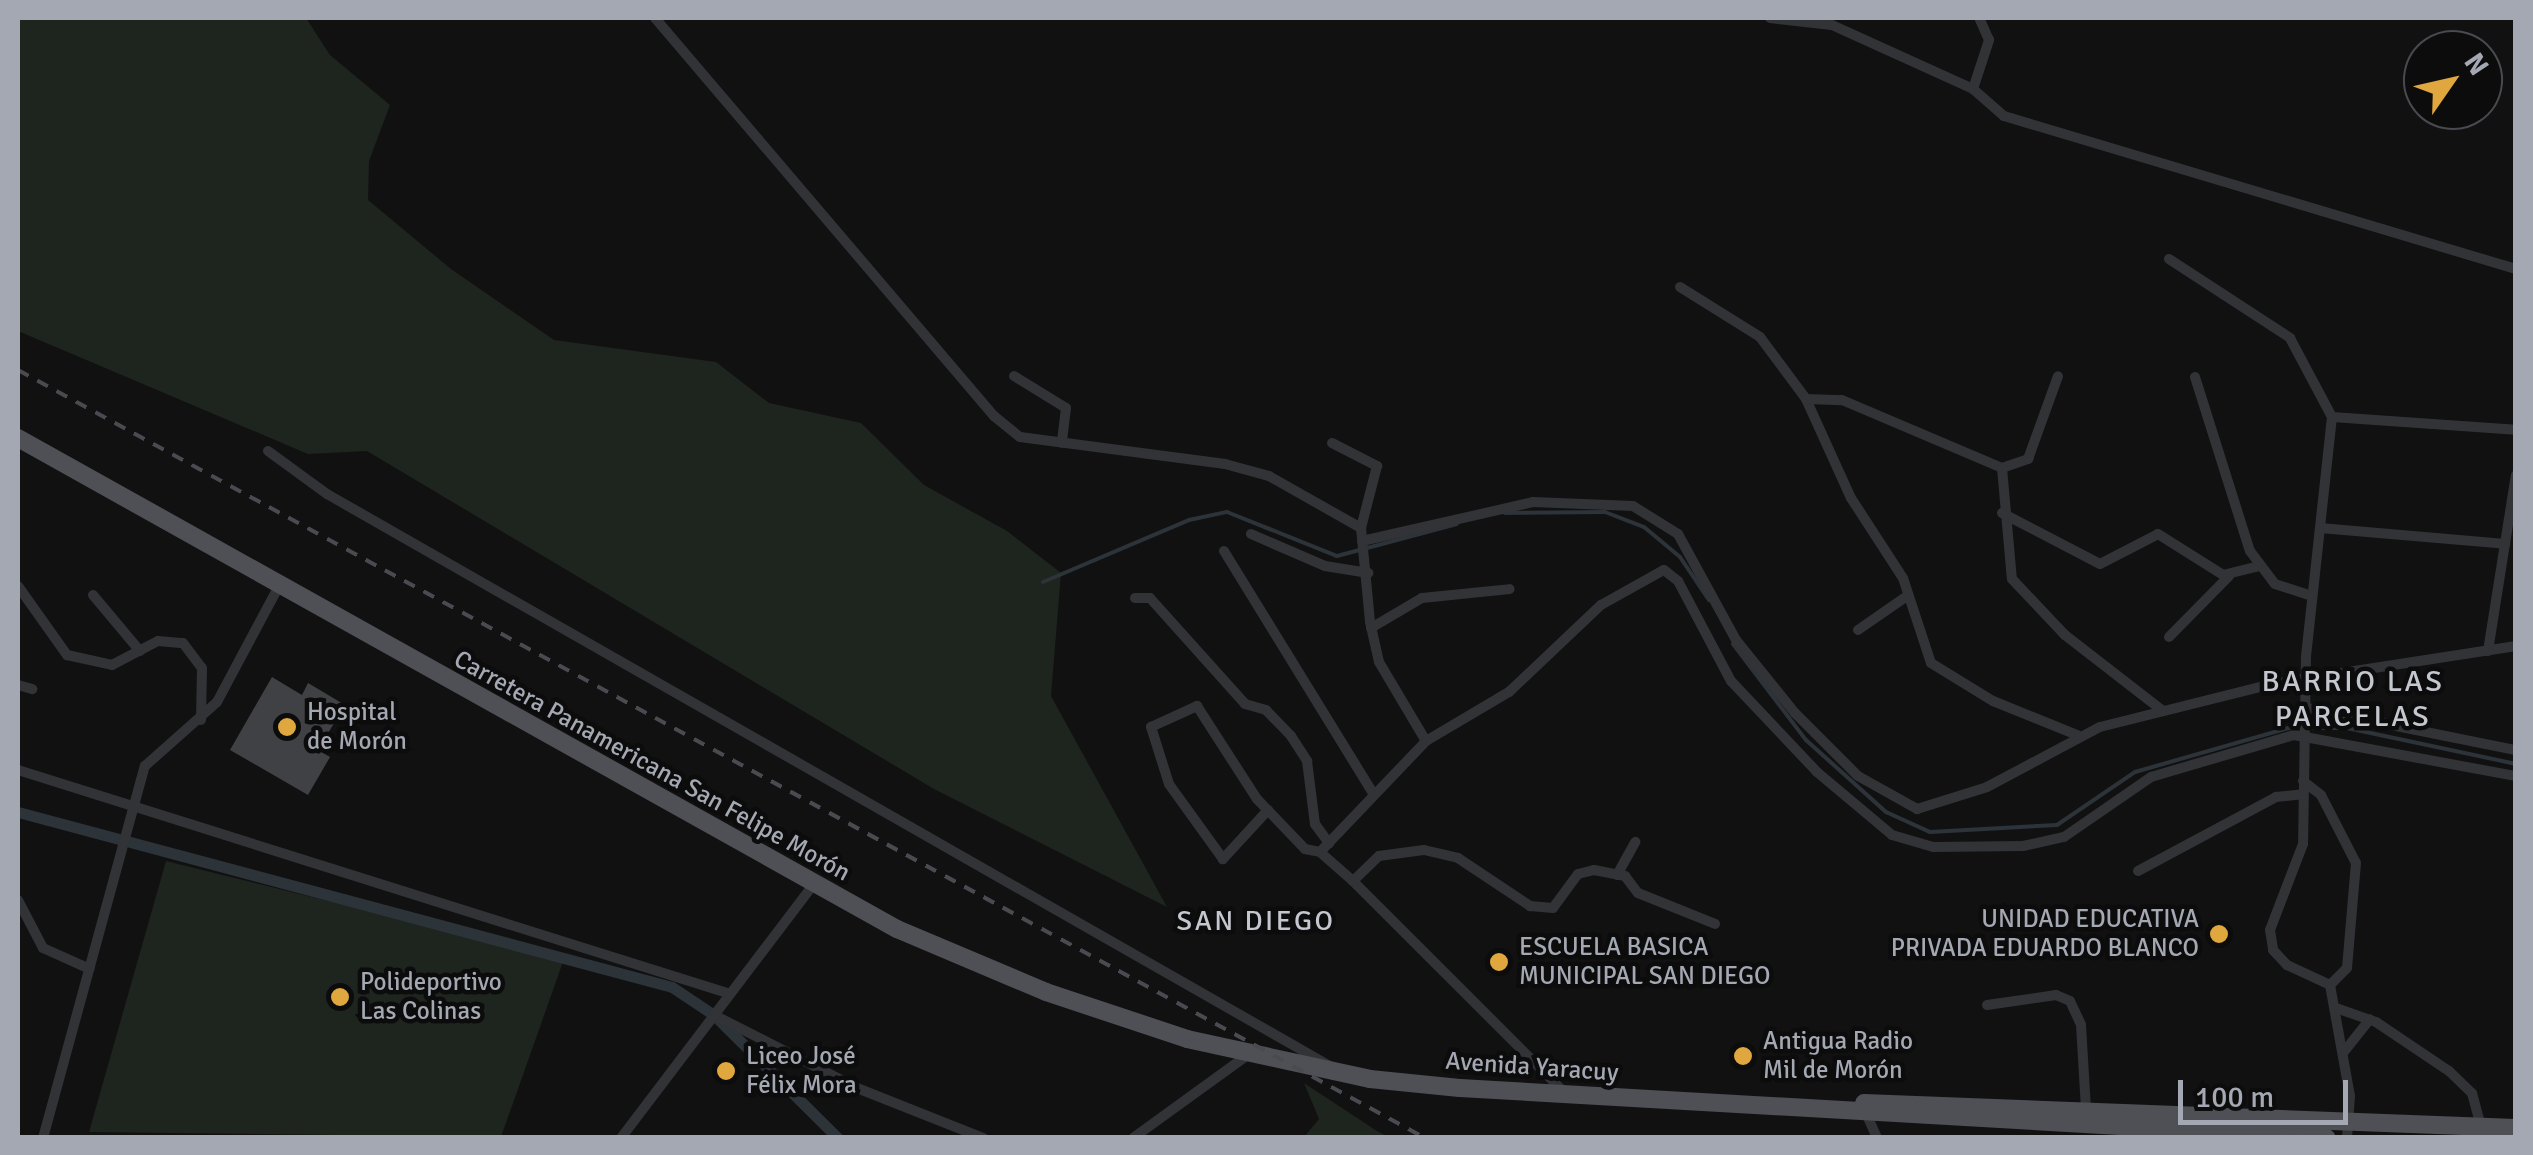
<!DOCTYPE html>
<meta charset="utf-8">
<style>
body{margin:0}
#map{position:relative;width:2533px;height:1155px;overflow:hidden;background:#111112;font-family:Signika,sans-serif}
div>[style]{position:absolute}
.green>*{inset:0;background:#1e241e}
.stream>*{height:4px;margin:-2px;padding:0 2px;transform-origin:2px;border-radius:2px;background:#2c3339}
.canal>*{height:11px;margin:-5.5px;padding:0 5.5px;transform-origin:5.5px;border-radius:5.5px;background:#2c3339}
.building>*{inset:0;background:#404145}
.minor>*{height:10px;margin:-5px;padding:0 5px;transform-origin:5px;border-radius:5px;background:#323337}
.primary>*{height:18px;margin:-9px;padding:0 9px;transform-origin:9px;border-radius:9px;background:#4f5056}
.rail>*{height:4px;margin-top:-2px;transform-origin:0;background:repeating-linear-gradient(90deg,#4a4b50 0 12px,transparent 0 22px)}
.dots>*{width:28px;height:28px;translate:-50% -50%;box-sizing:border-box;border:5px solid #0c0c0d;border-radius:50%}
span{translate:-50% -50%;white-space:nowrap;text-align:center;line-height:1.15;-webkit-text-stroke:9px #0c0c0d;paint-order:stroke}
.poi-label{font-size:25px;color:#a4a8b2}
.left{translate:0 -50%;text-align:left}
.right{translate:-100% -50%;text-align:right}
.street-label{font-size:25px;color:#a4a8b2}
.neighbourhood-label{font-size:28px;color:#c4c7ce;letter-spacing:2.5px}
.quarter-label{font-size:30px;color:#c4c7ce;letter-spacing:2.5px}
.frame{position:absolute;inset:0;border:20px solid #a4a8b2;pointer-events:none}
.north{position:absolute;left:2403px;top:30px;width:100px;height:100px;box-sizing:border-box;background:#0c0c0d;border:2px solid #494a4f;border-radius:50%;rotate:56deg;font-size:28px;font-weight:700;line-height:40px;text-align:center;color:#a4a8b2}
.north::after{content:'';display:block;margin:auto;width:35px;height:45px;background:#dfa73d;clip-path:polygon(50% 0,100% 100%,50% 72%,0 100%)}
.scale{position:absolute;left:2178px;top:1080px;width:170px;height:45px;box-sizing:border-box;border:5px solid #a4a8b2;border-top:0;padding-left:12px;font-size:30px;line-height:35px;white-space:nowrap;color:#a4a8b2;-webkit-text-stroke:8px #0c0c0d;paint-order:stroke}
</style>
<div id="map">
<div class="green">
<i style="clip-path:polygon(18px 18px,306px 18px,330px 55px,390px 105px,369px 161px,368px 200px,451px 269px,554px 340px,716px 362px,769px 403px,861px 423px,924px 485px,1007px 531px,1061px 573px,1051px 696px,1167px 907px,934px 789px,367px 451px,308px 454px,18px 331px)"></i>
<i style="clip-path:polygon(166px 861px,564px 959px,501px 1137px,89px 1132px)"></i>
<i style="clip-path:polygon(1304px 1083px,1377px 1131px,1389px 1137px,1304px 1137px,1319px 1119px)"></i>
</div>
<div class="stream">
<i style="left:1505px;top:513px;width:100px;rotate:-0.6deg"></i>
<i style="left:1605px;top:512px;width:42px;rotate:21deg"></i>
<i style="left:1644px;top:527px;width:47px;rotate:39.8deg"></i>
<i style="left:1680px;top:557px;width:52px;rotate:56deg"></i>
<i style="left:1043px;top:582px;width:159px;rotate:-23deg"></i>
<i style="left:1189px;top:520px;width:39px;rotate:-12deg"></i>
<i style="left:1227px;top:512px;width:118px;rotate:21.8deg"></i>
<i style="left:1337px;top:556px;width:124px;rotate:-14.9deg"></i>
<i style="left:1733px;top:644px;width:121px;rotate:52.8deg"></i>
<i style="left:1806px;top:740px;width:108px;rotate:42deg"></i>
<i style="left:1886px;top:812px;width:48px;rotate:24.4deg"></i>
<i style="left:1930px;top:832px;width:127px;rotate:-3.2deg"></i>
<i style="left:2057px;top:825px;width:94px;rotate:-34.2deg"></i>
<i style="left:2135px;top:772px;width:159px;rotate:-16deg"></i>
<i style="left:2288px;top:728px;width:59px"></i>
<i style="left:2347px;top:728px;width:173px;rotate:12deg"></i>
</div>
<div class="canal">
<i style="left:18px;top:812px;width:677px;rotate:14.98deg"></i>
<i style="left:672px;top:987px;width:50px;rotate:33.7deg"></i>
<i style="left:714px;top:1015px;width:175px;rotate:44.8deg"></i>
</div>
<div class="building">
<i style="clip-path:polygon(272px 677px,302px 695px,308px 683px,345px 705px,318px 750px,330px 757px,308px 795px,230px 750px)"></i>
</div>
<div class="minor">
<i style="left:655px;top:18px;width:523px;rotate:49.58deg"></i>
<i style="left:994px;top:416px;width:33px;rotate:39deg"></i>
<i style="left:1020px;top:437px;width:207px;rotate:7.5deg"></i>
<i style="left:1225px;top:464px;width:46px;rotate:15.3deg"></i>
<i style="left:1269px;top:476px;width:106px;rotate:29.5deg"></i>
<i style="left:1770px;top:18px;width:62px;rotate:6.4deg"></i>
<i style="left:1832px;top:25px;width:155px;rotate:24.4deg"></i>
<i style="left:1973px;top:89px;width:41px;rotate:41.1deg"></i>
<i style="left:2004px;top:116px;width:534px;rotate:16.64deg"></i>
<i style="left:1973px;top:89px;width:52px;rotate:-71.9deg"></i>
<i style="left:1989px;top:40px;width:24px;rotate:-114deg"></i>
<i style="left:2169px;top:259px;width:145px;rotate:33.1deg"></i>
<i style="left:2290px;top:338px;width:89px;rotate:62deg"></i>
<i style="left:2332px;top:417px;width:241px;rotate:96.2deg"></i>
<i style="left:2306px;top:657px;width:187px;rotate:90.9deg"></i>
<i style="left:2303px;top:844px;width:92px;rotate:111deg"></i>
<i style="left:2270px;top:930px;width:20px;rotate:81deg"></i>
<i style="left:2273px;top:950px;width:21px;rotate:47deg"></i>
<i style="left:2287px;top:965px;width:47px;rotate:24.9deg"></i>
<i style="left:2330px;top:985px;width:113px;rotate:79.8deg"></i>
<i style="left:2350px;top:1096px;width:42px;rotate:94.1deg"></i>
<i style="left:1680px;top:287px;width:94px;rotate:32deg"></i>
<i style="left:1760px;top:337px;width:77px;rotate:53.4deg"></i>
<i style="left:1806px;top:399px;width:109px;rotate:65.6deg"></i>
<i style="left:1851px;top:498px;width:95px;rotate:57deg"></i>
<i style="left:1903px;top:578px;width:89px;rotate:71.8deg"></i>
<i style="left:1931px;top:663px;width:73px;rotate:31.5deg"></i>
<i style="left:1993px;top:701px;width:91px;rotate:22deg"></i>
<i style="left:1014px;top:376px;width:61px;rotate:31.6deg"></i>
<i style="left:1066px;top:408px;width:35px;rotate:97deg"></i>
<i style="left:2195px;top:377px;width:182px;rotate:72.5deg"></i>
<i style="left:2250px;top:551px;width:41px;rotate:52.9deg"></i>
<i style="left:2275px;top:584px;width:38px;rotate:18deg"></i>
<i style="left:1806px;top:399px;width:36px;rotate:2deg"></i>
<i style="left:1842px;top:400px;width:174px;rotate:23deg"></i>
<i style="left:2332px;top:417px;width:184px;rotate:4deg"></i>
<i style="left:1332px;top:443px;width:51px;rotate:27.1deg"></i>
<i style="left:1377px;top:466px;width:64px;rotate:104.5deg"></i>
<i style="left:1361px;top:528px;width:94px;rotate:84.5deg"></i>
<i style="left:1370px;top:622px;width:41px;rotate:77.3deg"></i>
<i style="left:1379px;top:662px;width:92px;rotate:59.3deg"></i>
<i style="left:268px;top:451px;width:73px;rotate:36.1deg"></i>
<i style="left:327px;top:494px;width:1160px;rotate:29.7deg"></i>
<i style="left:2002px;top:468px;width:111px;rotate:84.9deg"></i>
<i style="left:2012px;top:579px;width:77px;rotate:46.6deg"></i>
<i style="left:2065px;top:635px;width:124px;rotate:37.8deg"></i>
<i style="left:2002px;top:468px;width:28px;rotate:-19deg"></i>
<i style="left:2028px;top:459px;width:88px;rotate:-70.1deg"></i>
<i style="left:2002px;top:513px;width:110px;rotate:27.5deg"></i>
<i style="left:2100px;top:564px;width:65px;rotate:-27.3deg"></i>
<i style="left:2158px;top:534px;width:77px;rotate:32.2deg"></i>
<i style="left:2223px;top:575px;width:37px;rotate:-14deg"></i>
<i style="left:2320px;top:528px;width:186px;rotate:4.9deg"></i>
<i style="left:1251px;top:534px;width:81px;rotate:23.4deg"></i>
<i style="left:1325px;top:566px;width:44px;rotate:9.2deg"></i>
<i style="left:1362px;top:541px;width:175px;rotate:-12.8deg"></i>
<i style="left:1533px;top:502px;width:100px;rotate:2.3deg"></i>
<i style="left:1633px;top:506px;width:53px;rotate:31.9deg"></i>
<i style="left:1678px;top:534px;width:121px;rotate:61.3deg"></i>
<i style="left:1736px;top:640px;width:94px;rotate:51.1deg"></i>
<i style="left:1795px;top:713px;width:89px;rotate:45deg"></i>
<i style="left:1858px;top:776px;width:68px;rotate:29.2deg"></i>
<i style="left:1917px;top:809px;width:73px;rotate:-17.4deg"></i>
<i style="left:1987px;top:787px;width:128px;rotate:-28deg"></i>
<i style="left:2100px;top:727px;width:182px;rotate:-14deg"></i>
<i style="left:2277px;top:683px;width:242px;rotate:-8.8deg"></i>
<i style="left:1224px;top:551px;width:286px;rotate:58.4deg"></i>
<i style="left:18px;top:586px;width:85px;rotate:54.6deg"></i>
<i style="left:67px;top:655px;width:46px;rotate:12.5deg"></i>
<i style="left:112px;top:665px;width:52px;rotate:-27.6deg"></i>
<i style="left:158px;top:641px;width:25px;rotate:5deg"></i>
<i style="left:183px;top:643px;width:31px;rotate:53deg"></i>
<i style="left:202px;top:668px;width:52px;rotate:91.1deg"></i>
<i style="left:93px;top:595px;width:73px;rotate:50deg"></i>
<i style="left:1135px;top:598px;width:15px"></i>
<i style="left:1150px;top:598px;width:142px;rotate:48.1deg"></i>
<i style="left:1245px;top:704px;width:22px;rotate:16deg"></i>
<i style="left:1266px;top:710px;width:36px;rotate:46deg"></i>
<i style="left:1291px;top:736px;width:30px;rotate:57deg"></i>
<i style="left:1307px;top:761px;width:64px;rotate:82.8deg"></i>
<i style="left:1315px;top:824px;width:24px;rotate:54deg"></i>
<i style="left:1371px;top:628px;width:59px;rotate:-30.5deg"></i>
<i style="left:1422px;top:598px;width:88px;rotate:-5.8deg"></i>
<i style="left:1858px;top:630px;width:56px;rotate:-34.8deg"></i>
<i style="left:2169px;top:637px;width:86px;rotate:-45.5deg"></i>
<i style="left:2488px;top:651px;width:178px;rotate:-81deg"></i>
<i style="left:18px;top:685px;width:15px;rotate:16deg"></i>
<i style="left:2307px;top:708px;width:213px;rotate:11.4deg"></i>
<i style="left:18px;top:770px;width:746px;rotate:17.46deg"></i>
<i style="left:2303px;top:781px;width:23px;rotate:38deg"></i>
<i style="left:2321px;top:795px;width:76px;rotate:62.8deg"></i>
<i style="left:2356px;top:863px;width:105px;rotate:94.9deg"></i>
<i style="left:2347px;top:968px;width:24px;rotate:135deg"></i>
<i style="left:1268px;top:810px;width:67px;rotate:132.6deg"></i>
<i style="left:1223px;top:859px;width:92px;rotate:-125.8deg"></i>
<i style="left:1169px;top:784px;width:60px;rotate:-107.5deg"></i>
<i style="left:1151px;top:727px;width:51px;rotate:-24.5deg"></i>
<i style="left:1197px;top:706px;width:111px;rotate:57.2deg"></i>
<i style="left:1257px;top:799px;width:69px;rotate:46.2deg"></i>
<i style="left:1305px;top:849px;width:15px;rotate:11deg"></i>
<i style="left:2138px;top:871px;width:157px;rotate:-28.2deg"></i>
<i style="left:2276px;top:797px;width:27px;rotate:-6deg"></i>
<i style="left:1617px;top:875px;width:38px;rotate:-61deg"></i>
<i style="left:1353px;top:881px;width:44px;rotate:-138.7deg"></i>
<i style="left:1320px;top:852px;width:153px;rotate:-46.3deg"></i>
<i style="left:1426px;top:741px;width:96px;rotate:-30.6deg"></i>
<i style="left:1509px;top:692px;width:127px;rotate:-43.4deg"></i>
<i style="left:1601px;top:605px;width:72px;rotate:-29.1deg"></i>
<i style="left:1664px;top:570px;width:18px;rotate:38deg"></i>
<i style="left:1678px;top:581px;width:113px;rotate:62.1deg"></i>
<i style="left:1731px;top:681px;width:125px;rotate:46.6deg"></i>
<i style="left:1817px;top:772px;width:98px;rotate:40deg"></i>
<i style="left:1892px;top:835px;width:43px;rotate:16.3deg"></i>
<i style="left:1933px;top:847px;width:90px;rotate:-0.6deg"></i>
<i style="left:2023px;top:846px;width:42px;rotate:-12.4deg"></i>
<i style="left:2064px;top:837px;width:106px;rotate:-34.6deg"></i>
<i style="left:2151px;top:777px;width:149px;rotate:-16.4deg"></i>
<i style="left:2294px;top:735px;width:226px;rotate:10.5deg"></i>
<i style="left:18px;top:900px;width:54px;rotate:62.5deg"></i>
<i style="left:43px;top:948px;width:51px;rotate:24.1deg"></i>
<i style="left:1987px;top:1005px;width:70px;rotate:-8.2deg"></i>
<i style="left:2056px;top:995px;width:15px;rotate:23deg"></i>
<i style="left:2070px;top:1001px;width:26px;rotate:65deg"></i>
<i style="left:2081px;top:1025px;width:84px;rotate:86.6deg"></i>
<i style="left:2336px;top:1008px;width:42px;rotate:19.3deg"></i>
<i style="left:2376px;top:1022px;width:88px;rotate:33.9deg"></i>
<i style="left:2449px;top:1071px;width:32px;rotate:44deg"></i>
<i style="left:2472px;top:1093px;width:35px;rotate:75deg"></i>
<i style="left:714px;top:1015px;width:161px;rotate:27deg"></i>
<i style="left:857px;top:1088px;width:136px;rotate:21.6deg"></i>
<i style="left:2343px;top:1053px;width:43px;rotate:-51.5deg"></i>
<i style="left:1566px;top:1094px;width:301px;rotate:-135deg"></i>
<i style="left:1353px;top:881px;width:36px;rotate:-44deg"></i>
<i style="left:1379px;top:856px;width:45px;rotate:-7.6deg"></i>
<i style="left:1424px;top:850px;width:35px;rotate:13deg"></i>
<i style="left:1458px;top:858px;width:87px;rotate:33.7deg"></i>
<i style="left:1530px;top:906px;width:23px;rotate:5deg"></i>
<i style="left:1553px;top:908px;width:42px;rotate:-53.7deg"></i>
<i style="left:1578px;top:874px;width:16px;rotate:-14deg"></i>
<i style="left:1594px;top:870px;width:32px;rotate:11deg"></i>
<i style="left:1625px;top:876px;width:21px;rotate:53deg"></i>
<i style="left:1638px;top:893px;width:83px;rotate:21.9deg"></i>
<i style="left:1866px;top:1113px;width:27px;rotate:66deg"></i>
<i style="left:43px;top:1138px;width:386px;rotate:-74.7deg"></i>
<i style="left:145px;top:766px;width:96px;rotate:-41.6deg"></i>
<i style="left:217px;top:702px;width:132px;rotate:-61.9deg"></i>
<i style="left:621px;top:1138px;width:318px;rotate:-52.8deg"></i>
<i style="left:1133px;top:1138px;width:143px;rotate:-35.9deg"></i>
</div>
<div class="primary">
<i style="left:18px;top:438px;width:1007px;rotate:29.19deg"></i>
<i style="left:897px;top:929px;width:162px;rotate:22.9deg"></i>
<i style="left:1046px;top:992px;width:149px;rotate:18.4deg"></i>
<i style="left:1187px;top:1039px;width:187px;rotate:12.3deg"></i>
<i style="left:1370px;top:1079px;width:90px;rotate:5.7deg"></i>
<i style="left:1460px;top:1088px;width:868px;rotate:3.3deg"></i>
<i style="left:1864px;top:1103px;width:652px;rotate:2.2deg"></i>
</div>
<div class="rail">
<i style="left:18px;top:370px;width:1603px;rotate:28.63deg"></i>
</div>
<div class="dots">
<i style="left:287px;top:727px;background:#dfa73d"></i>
<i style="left:2219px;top:934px;background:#dfa73d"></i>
<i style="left:1499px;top:962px;background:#dfa73d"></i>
<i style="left:340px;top:997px;background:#dfa73d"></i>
<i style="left:1743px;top:1056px;background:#dfa73d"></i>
<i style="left:726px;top:1071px;background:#dfa73d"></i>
</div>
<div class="poi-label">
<span class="left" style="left:307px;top:727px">Hospital<br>de Morón</span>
<span class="right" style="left:2199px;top:934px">UNIDAD EDUCATIVA<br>PRIVADA EDUARDO BLANCO</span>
<span class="left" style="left:1519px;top:962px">ESCUELA BASICA<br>MUNICIPAL SAN DIEGO</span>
<span class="left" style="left:360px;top:997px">Polideportivo<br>Las Colinas</span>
<span class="left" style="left:1763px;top:1056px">Antigua Radio<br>Mil de Morón</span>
<span class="left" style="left:746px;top:1071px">Liceo José<br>Félix Mora</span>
</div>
<div class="street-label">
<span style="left:652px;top:766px;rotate:29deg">Carretera Panamericana San Felipe Morón</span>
<span style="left:1532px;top:1067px;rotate:4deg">Avenida Yaracuy</span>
</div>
<div class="neighbourhood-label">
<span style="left:1256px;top:921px">SAN DIEGO</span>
</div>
<div class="quarter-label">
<span style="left:2353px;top:699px">BARRIO LAS<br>PARCELAS</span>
</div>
<div class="frame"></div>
<div class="north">N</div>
<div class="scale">100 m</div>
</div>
